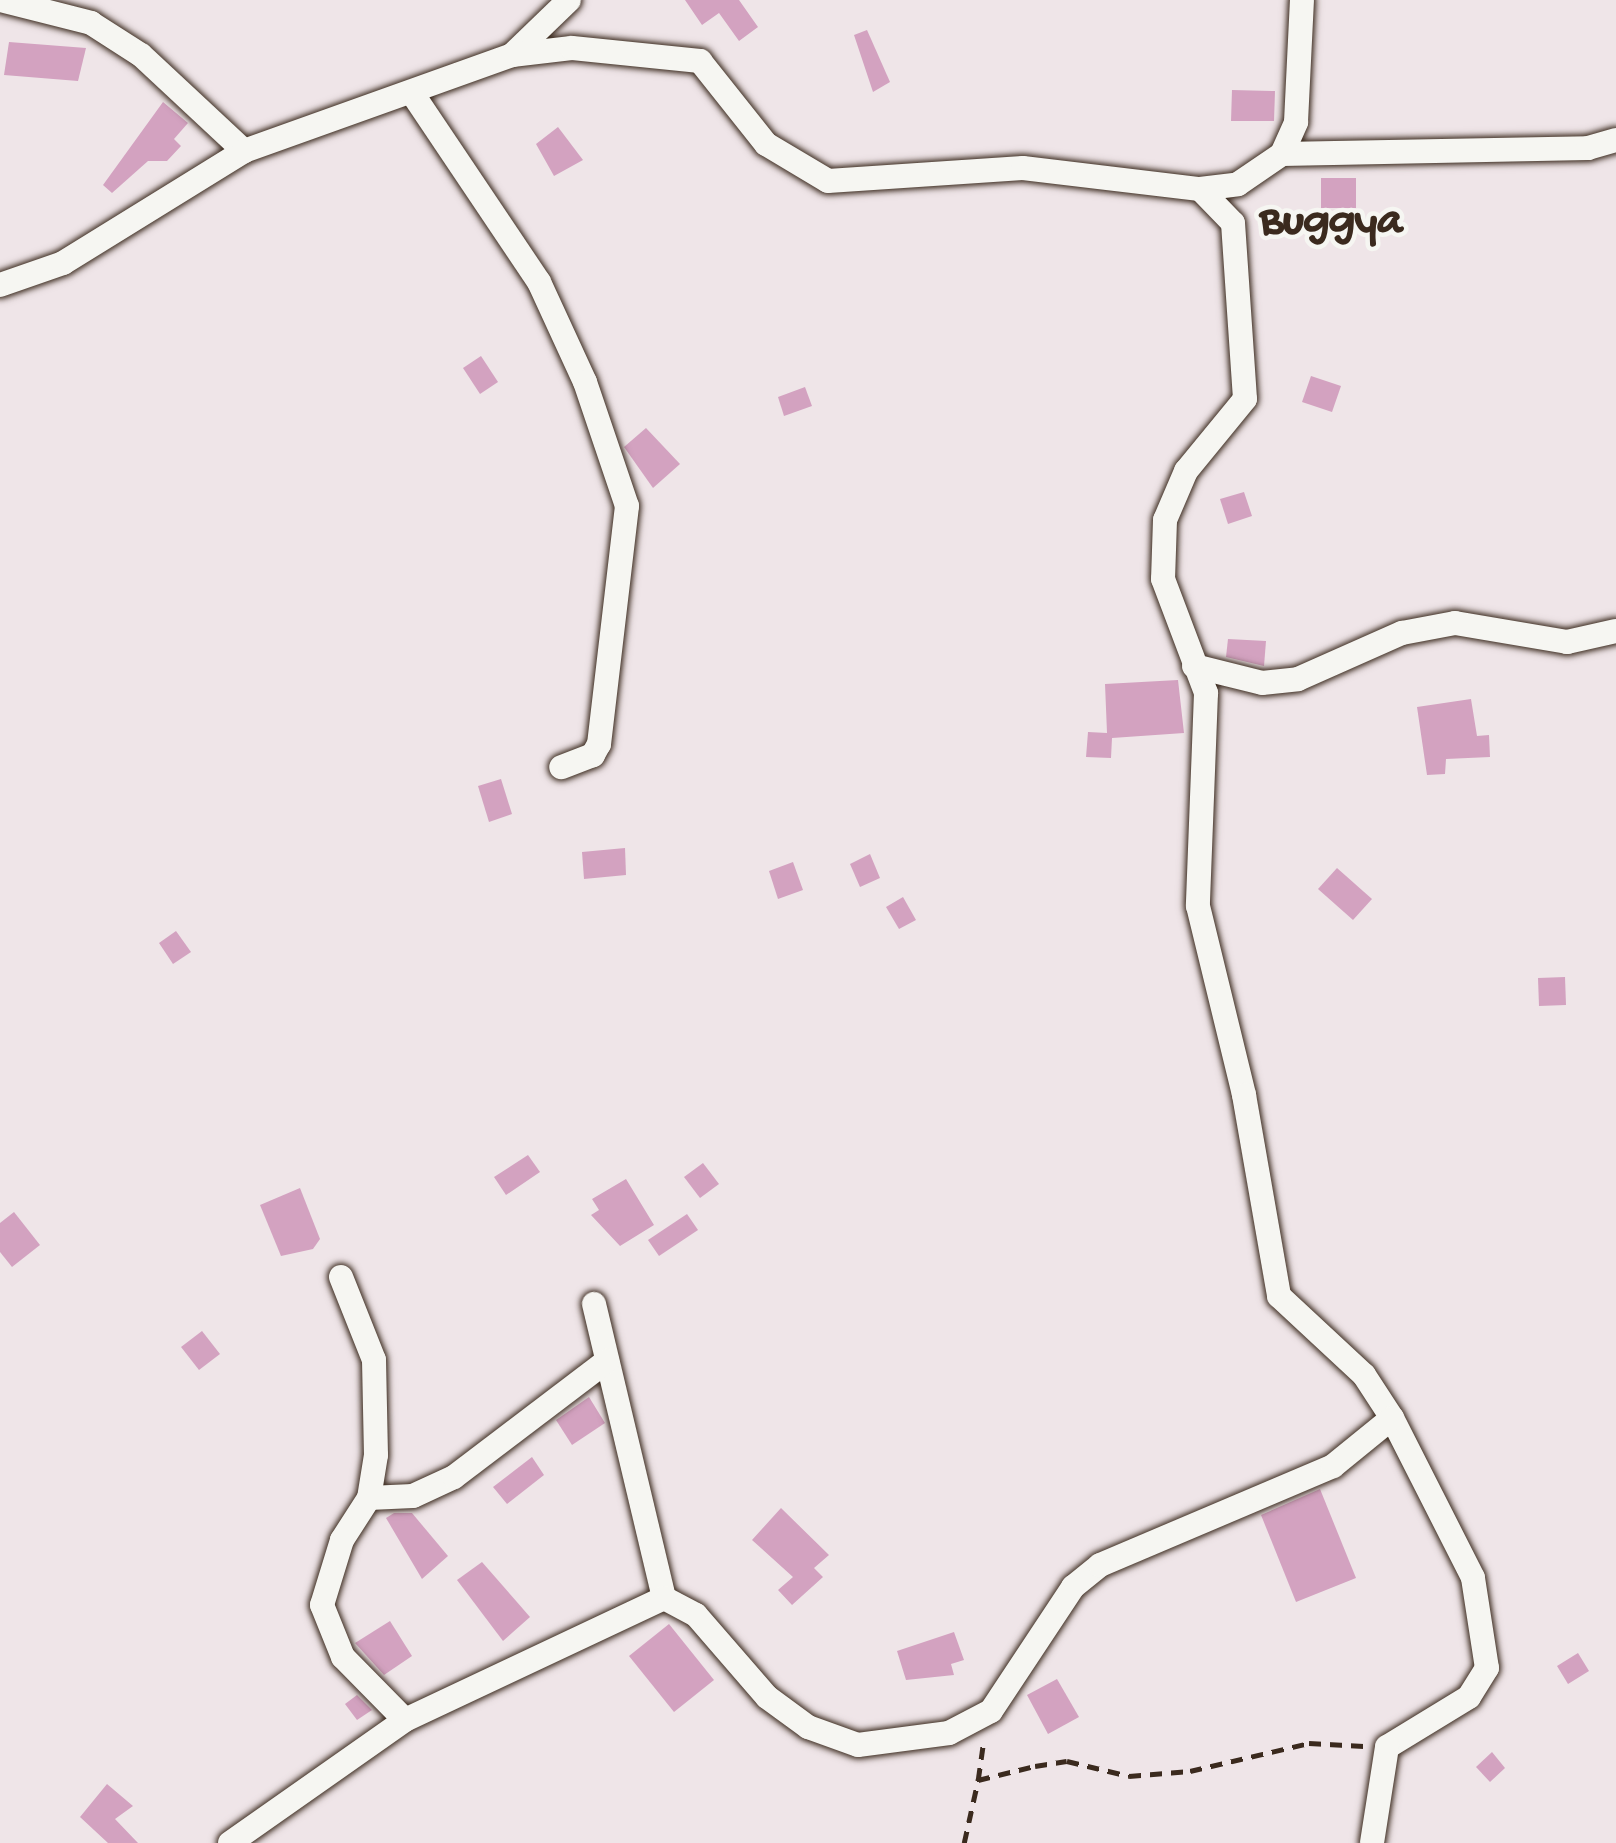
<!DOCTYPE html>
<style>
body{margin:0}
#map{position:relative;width:1616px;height:1843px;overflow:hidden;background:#efe5e8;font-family:"Gochi Hand",sans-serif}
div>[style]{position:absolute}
.building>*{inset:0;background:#d3a2c0}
.path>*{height:4.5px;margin-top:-2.25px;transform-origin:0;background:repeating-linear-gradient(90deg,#3b2a1e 0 12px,transparent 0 21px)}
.roads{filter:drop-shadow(0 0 3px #3b2a1e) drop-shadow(0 0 3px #3b2a1e)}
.minor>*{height:24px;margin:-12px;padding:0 12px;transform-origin:12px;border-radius:12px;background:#f6f6f2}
span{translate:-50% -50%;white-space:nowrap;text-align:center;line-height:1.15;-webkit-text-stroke:9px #f6f6f2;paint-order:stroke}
.quarter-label{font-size:45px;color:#3b2a1e;font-weight:700}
</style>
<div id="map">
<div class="building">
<i style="clip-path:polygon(685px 0,739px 0,758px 27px,739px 41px,719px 13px,702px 25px)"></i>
<i style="clip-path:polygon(867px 30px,890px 82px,873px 92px,854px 35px)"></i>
<i style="clip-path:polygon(9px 42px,86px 48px,78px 81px,4px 75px)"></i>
<i style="clip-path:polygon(1232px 90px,1275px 91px,1274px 121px,1231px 121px)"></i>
<i style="clip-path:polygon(163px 102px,188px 123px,174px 139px,181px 146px,167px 161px,148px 161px,112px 193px,103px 185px)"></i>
<i style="clip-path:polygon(558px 127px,583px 160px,554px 176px,536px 144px)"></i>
<i style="clip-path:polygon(1321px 178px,1356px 178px,1356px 208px,1321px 208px)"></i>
<i style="clip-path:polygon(481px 356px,498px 382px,480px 394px,463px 368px)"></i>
<i style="clip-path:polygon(1311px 376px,1341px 386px,1332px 412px,1302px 402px)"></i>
<i style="clip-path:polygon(805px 387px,812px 406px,784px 416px,778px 397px)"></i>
<i style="clip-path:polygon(646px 428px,680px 464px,653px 488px,624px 447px)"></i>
<i style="clip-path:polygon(1244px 492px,1252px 516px,1228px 524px,1220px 499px)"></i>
<i style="clip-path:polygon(1228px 639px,1266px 641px,1264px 666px,1226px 657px)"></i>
<i style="clip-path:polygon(1178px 680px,1184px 733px,1112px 738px,1111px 758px,1086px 757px,1088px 732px,1107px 733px,1105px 684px)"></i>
<i style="clip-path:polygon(1471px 699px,1477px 736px,1489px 735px,1490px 757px,1446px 759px,1445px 774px,1427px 775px,1417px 707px)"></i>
<i style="clip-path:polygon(501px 779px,512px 814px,489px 822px,478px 786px)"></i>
<i style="clip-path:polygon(625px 848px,626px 875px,584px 879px,582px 852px)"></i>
<i style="clip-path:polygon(870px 854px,880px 878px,860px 887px,850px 864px)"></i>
<i style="clip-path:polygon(793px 862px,803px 890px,778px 899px,769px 871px)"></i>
<i style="clip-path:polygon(1337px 868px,1372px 899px,1353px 920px,1318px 889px)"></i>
<i style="clip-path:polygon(903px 897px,916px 920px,899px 929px,886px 907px)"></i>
<i style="clip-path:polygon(176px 931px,191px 952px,173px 964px,159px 943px)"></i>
<i style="clip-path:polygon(1565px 977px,1566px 1005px,1539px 1006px,1538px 978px)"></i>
<i style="clip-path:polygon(528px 1155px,540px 1172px,506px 1195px,494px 1177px)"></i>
<i style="clip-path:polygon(703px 1163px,719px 1184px,700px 1198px,684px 1177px)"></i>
<i style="clip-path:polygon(626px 1179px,654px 1225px,620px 1246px,591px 1215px,599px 1210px,592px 1199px)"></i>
<i style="clip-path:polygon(300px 1188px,320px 1239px,313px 1249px,281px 1256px,260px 1205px)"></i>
<i style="clip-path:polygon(14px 1212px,40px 1245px,12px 1267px,0 1252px,0 1223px)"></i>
<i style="clip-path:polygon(687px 1214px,698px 1230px,659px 1256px,648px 1240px)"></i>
<i style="clip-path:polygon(202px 1331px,220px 1354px,199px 1370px,181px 1347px)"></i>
<i style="clip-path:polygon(589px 1397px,605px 1423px,572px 1445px,556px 1420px)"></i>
<i style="clip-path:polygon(532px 1457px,544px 1475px,507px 1504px,493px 1487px)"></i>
<i style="clip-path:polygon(1320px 1489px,1356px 1578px,1296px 1602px,1261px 1515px)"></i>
<i style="clip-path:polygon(781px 1508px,829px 1555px,814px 1568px,823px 1577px,792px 1605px,778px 1590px,793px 1577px,752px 1540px)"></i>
<i style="clip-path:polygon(394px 1513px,412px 1513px,448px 1556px,422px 1579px,386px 1518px)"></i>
<i style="clip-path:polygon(482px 1562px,530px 1617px,503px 1641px,457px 1580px)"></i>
<i style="clip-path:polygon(390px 1621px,412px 1656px,384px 1675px,355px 1643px)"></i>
<i style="clip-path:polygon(669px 1624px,714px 1680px,674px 1712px,629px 1656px)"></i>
<i style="clip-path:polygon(954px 1632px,964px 1660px,951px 1664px,954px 1675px,906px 1680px,897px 1651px)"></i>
<i style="clip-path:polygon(1578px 1653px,1589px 1671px,1568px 1684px,1557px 1666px)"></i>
<i style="clip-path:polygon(1057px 1679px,1079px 1717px,1048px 1734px,1027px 1695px)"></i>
<i style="clip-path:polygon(357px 1695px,372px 1710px,357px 1720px,345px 1704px)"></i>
<i style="clip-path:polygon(1492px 1752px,1505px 1768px,1490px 1782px,1476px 1767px)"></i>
<i style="clip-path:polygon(107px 1784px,133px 1806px,115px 1819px,138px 1843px,108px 1843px,80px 1817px)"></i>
</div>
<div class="path">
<i style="left:978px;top:1780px;width:36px;rotate:-82deg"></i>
<i style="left:964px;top:1843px;width:65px;rotate:-77.5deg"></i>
<i style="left:978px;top:1780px;width:59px;rotate:-13.8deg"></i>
<i style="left:1035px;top:1766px;width:32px;rotate:-9deg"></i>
<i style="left:1067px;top:1761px;width:64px;rotate:13.6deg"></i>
<i style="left:1129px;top:1776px;width:61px;rotate:-4.7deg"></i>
<i style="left:1190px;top:1771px;width:122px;rotate:-13.2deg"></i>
<i style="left:1309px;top:1743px;width:55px;rotate:3.1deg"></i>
</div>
<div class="roads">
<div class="minor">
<i style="left:1px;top:0;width:93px;rotate:14.3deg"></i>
<i style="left:91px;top:23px;width:59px;rotate:32.6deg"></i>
<i style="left:141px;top:55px;width:141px;rotate:43deg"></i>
<i style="left:512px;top:55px;width:79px;rotate:-44deg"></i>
<i style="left:412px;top:93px;width:228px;rotate:56.1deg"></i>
<i style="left:539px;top:282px;width:110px;rotate:65.3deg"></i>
<i style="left:585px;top:382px;width:131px;rotate:71.3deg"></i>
<i style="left:627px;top:506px;width:240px;rotate:96.7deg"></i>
<i style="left:599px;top:744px;width:13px;rotate:119deg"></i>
<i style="left:593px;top:755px;width:34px;rotate:159deg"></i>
<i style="left:1282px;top:154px;width:306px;rotate:-1.1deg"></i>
<i style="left:1588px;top:148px;width:29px;rotate:-16deg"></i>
<i style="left:1200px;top:189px;width:47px;rotate:45.9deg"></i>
<i style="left:1233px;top:223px;width:176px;rotate:86.1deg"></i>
<i style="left:1245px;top:399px;width:93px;rotate:129.3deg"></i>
<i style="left:1186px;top:471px;width:53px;rotate:113.2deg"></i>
<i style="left:1165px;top:520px;width:59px;rotate:91.9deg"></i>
<i style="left:1163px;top:579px;width:122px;rotate:69.3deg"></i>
<i style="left:1206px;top:693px;width:213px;rotate:92.2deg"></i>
<i style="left:1198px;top:906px;width:195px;rotate:76.3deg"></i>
<i style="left:1244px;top:1095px;width:204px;rotate:80.1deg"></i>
<i style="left:1279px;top:1296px;width:116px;rotate:42.9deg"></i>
<i style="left:1364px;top:1375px;width:51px;rotate:56.9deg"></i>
<i style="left:1392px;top:1418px;width:179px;rotate:63.1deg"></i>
<i style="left:1473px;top:1578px;width:91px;rotate:81.2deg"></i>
<i style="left:1487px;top:1668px;width:34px;rotate:122deg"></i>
<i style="left:1469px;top:1697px;width:96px;rotate:148.6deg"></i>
<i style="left:1387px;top:1747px;width:97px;rotate:98.9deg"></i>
<i style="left:0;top:285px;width:67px;rotate:-19.2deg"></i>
<i style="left:63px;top:263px;width:213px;rotate:-31.7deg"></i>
<i style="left:244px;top:151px;width:285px;rotate:-19.7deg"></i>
<i style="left:512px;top:55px;width:60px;rotate:-6.7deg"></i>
<i style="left:572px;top:48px;width:129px;rotate:5.8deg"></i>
<i style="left:700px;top:61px;width:106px;rotate:51.5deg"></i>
<i style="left:766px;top:144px;width:72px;rotate:30.8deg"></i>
<i style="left:828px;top:181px;width:195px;rotate:-3.8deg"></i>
<i style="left:1023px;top:168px;width:178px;rotate:6.8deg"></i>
<i style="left:1200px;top:189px;width:38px;rotate:-7deg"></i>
<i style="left:1238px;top:184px;width:53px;rotate:-34.3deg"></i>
<i style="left:1282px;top:154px;width:35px;rotate:-66deg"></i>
<i style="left:1296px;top:122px;width:122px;rotate:-87.2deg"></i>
<i style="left:1194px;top:666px;width:70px;rotate:14deg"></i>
<i style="left:1262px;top:683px;width:36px;rotate:-6deg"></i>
<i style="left:1298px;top:679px;width:114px;rotate:-23.9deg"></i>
<i style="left:1402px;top:633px;width:54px;rotate:-10.7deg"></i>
<i style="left:1455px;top:623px;width:114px;rotate:9.6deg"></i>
<i style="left:1567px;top:642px;width:50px;rotate:-12.7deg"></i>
<i style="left:341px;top:1277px;width:89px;rotate:68.3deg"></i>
<i style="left:374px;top:1360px;width:95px;rotate:88.8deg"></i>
<i style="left:376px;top:1455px;width:44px;rotate:99.2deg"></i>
<i style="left:369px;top:1498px;width:50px;rotate:122.7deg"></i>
<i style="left:342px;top:1540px;width:68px;rotate:107.1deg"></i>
<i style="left:322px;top:1605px;width:56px;rotate:68deg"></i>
<i style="left:343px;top:1657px;width:88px;rotate:45.5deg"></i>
<i style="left:594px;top:1304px;width:302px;rotate:76.6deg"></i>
<i style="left:369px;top:1498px;width:44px;rotate:-2.6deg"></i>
<i style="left:413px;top:1496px;width:45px;rotate:-24.9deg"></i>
<i style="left:454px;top:1477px;width:192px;rotate:-37.2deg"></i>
<i style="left:230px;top:1843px;width:214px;rotate:-35.1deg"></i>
<i style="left:405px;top:1720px;width:286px;rotate:-25.2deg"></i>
<i style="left:664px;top:1598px;width:36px;rotate:28deg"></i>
<i style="left:696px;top:1615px;width:108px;rotate:49.1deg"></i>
<i style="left:767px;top:1697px;width:51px;rotate:36.2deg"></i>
<i style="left:808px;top:1727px;width:53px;rotate:19.8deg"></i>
<i style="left:858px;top:1745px;width:92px;rotate:-7.5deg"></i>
<i style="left:949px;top:1733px;width:47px;rotate:-27.6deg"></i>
<i style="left:991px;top:1711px;width:149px;rotate:-56.5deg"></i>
<i style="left:1073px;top:1587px;width:35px;rotate:-39deg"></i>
<i style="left:1100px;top:1565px;width:253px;rotate:-23deg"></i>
<i style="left:1333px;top:1466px;width:76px;rotate:-39.1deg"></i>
</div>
</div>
<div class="quarter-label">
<span style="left:1331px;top:223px">Buggya</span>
</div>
</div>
